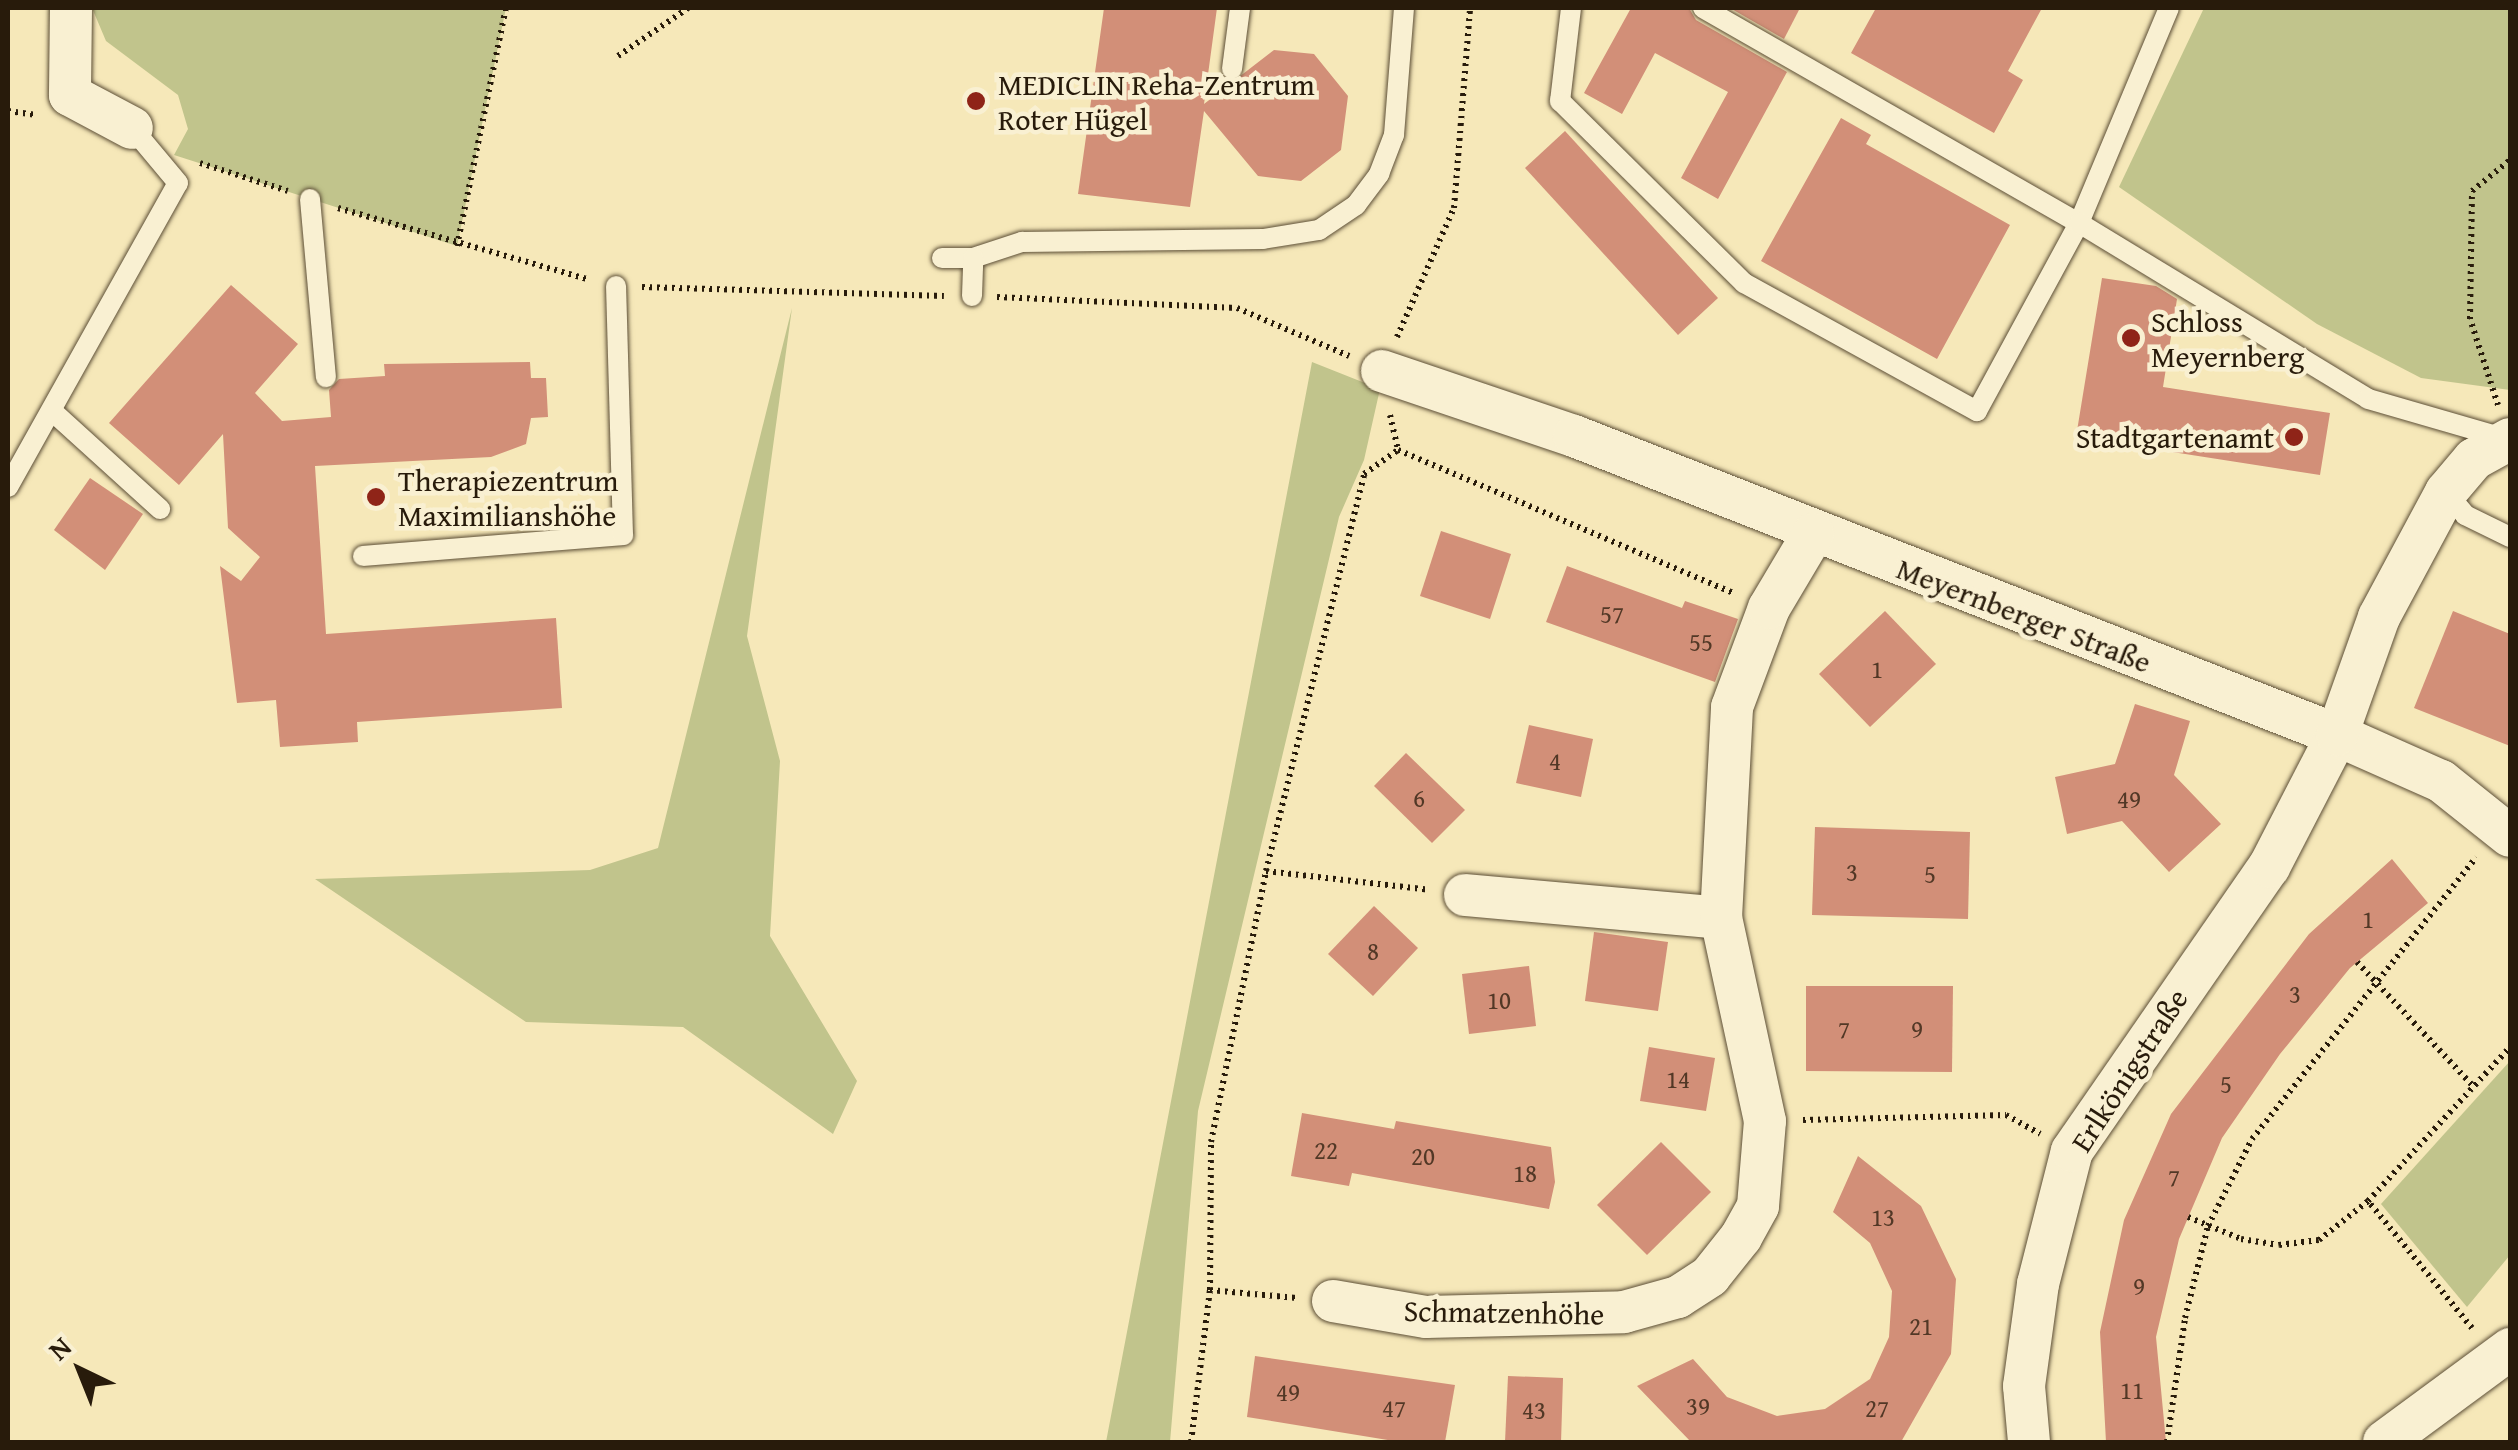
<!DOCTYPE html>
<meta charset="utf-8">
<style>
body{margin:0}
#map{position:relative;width:2518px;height:1450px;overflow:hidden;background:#f6e8b9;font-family:"Gentium Book Plus",serif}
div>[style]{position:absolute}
.green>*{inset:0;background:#c1c48c}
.building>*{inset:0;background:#d28f78}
.path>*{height:6px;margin-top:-3px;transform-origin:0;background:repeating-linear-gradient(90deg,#281b0b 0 2.5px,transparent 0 7.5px)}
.roads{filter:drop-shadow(0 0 2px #5c4e36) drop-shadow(0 0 2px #5c4e36)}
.lane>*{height:20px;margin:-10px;padding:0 10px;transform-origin:10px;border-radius:10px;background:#f9f0d2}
.street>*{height:42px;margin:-21px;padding:0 21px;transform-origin:21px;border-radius:21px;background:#f9f0d2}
.dots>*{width:28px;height:28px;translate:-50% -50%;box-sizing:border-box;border:5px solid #f9f0d2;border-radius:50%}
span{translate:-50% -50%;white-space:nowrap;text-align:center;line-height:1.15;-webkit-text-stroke:9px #f9f0d2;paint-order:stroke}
.number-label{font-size:25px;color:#523826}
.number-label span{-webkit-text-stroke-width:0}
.poi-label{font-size:30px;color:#281b0b}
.left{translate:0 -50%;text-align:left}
.right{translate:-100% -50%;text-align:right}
.street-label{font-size:30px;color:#281b0b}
.frame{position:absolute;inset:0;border:10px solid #281b0b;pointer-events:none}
.north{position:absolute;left:30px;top:1320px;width:100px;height:100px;-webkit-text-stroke:8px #f9f0d2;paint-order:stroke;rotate:317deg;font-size:28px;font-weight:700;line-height:40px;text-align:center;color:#281b0b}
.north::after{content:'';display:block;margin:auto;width:35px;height:45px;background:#281b0b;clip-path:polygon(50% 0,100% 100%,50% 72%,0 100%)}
</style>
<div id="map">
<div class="green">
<i style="clip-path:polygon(92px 8px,506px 8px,457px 246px,174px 155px,188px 129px,178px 95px,106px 41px)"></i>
<i style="clip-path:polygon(2204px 8px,2510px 8px,2510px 390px,2421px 378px,2317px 324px,2119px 187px)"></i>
<i style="clip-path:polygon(792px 308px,747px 636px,780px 761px,770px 936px,857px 1081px,833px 1134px,683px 1027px,526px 1022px,315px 879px,590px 870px,658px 848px)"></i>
<i style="clip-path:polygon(1312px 362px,1380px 389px,1364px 460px,1339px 517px,1198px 1111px,1170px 1442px,1106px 1442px)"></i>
<i style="clip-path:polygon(2510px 1061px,2510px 1255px,2467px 1307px,2381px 1204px)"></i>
</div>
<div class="building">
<i style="clip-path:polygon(1104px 8px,1217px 8px,1204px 104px,1274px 50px,1314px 54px,1348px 96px,1341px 150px,1301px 181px,1258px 176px,1204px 111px,1190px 207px,1078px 194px)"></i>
<i style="clip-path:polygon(1631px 8px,1689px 8px,1696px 20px,1787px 72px,1718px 199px,1681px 178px,1728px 92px,1655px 53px,1622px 114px,1584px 93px)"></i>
<i style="clip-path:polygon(1730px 8px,1800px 8px,1784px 39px)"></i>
<i style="clip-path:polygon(1876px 8px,2042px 8px,2008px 71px,2023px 80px,1994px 133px,1851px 53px)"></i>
<i style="clip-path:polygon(1841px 118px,1871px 135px,1866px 144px,2010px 225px,1937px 359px,1761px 261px)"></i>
<i style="clip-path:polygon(1565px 131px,1718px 298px,1678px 335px,1525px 168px)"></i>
<i style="clip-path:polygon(2102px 278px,2156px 286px,2177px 299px,2163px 387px,2330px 413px,2320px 475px,2076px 437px)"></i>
<i style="clip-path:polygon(231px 285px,298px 344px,255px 393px,282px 421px,331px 417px,329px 390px,339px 379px,385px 376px,384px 364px,530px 362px,531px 378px,546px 378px,548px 417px,531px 418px,526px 444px,491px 457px,315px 466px,326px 634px,556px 618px,562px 708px,357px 722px,358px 742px,280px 747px,276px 700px,237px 703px,220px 566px,241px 581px,260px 557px,228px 528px,223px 434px,179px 485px,109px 423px)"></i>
<i style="clip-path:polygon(90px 478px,143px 514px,105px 570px,54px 530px)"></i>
<i style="clip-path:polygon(1441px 531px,1511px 554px,1490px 619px,1420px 596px)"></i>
<i style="clip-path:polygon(1567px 566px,1682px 608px,1685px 601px,1738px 619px,1715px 682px,1546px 622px)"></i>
<i style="clip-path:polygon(1885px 611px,1936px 664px,1870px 727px,1819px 674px)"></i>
<i style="clip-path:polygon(2453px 611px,2510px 634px,2510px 746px,2414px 708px)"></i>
<i style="clip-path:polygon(2135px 704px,2190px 721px,2174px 775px,2221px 824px,2169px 872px,2122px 821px,2067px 834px,2055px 777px,2115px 764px)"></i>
<i style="clip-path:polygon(1529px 725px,1593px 739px,1581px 797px,1516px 783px)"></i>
<i style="clip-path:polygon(1406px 753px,1465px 810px,1432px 843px,1374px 786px)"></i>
<i style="clip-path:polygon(1815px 827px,1970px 832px,1968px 919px,1812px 915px)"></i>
<i style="clip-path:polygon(2392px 859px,2428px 903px,2350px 968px,2280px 1054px,2222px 1138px,2179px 1239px,2156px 1337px,2166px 1442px,2106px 1442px,2100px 1332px,2124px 1220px,2171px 1114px,2309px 934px)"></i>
<i style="clip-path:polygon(1374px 906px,1418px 948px,1373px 996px,1328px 954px)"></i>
<i style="clip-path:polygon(1594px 932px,1668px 942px,1658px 1011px,1585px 1001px)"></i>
<i style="clip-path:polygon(1529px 966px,1536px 1026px,1469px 1034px,1462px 974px)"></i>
<i style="clip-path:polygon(1806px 986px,1953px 986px,1952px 1072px,1806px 1071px)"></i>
<i style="clip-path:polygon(1649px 1047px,1715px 1058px,1706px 1111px,1640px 1101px)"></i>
<i style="clip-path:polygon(1302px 1113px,1394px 1129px,1396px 1121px,1551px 1147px,1555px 1182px,1549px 1209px,1352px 1173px,1349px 1186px,1291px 1176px)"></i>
<i style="clip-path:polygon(1661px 1142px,1711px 1192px,1647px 1255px,1597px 1205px)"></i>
<i style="clip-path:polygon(1858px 1156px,1921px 1206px,1956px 1279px,1951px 1354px,1901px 1442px,1691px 1442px,1637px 1386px,1693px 1359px,1727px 1397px,1777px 1416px,1825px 1409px,1870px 1379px,1889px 1337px,1892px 1291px,1870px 1243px,1833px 1212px)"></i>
<i style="clip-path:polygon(1255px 1356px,1455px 1385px,1445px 1442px,1400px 1442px,1247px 1417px)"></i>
<i style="clip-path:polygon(1508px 1376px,1563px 1378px,1561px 1442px,1505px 1442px)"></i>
</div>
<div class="path">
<i style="left:618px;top:56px;width:85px;rotate:-34.4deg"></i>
<i style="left:8px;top:111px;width:29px;rotate:8deg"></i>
<i style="left:200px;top:163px;width:92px;rotate:17.7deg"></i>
<i style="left:338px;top:208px;width:262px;rotate:15.9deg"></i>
<i style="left:457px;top:246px;width:243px;rotate:-78.4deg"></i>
<i style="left:642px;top:287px;width:302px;rotate:1.7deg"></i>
<i style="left:997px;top:297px;width:240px;rotate:2.6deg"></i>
<i style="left:1237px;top:308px;width:122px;rotate:23.2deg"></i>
<i style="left:1397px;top:337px;width:141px;rotate:-66.2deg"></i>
<i style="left:1454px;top:208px;width:201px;rotate:-85.4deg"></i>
<i style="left:2498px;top:405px;width:90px;rotate:-108deg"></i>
<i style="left:2470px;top:319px;width:128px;rotate:-89.1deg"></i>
<i style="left:2472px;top:191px;width:49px;rotate:-39.2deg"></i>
<i style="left:1390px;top:415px;width:36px;rotate:77deg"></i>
<i style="left:1398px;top:450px;width:367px;rotate:23.1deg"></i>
<i style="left:1266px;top:871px;width:164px;rotate:6.6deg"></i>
<i style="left:2357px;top:962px;width:171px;rotate:46.9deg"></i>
<i style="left:1803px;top:1120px;width:203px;rotate:-1.4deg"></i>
<i style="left:2006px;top:1115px;width:39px;rotate:29deg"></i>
<i style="left:2188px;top:1217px;width:57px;rotate:22.5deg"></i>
<i style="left:2241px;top:1239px;width:38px;rotate:9deg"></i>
<i style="left:2279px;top:1245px;width:40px;rotate:-7.1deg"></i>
<i style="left:2319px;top:1240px;width:63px;rotate:-38.5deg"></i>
<i style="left:1210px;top:1290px;width:87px;rotate:5.3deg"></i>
<i style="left:2472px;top:1328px;width:164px;rotate:-129.3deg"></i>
<i style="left:2368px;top:1201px;width:209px;rotate:-47.3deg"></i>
<i style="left:1191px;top:1442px;width:153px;rotate:-82.9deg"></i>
<i style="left:1210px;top:1290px;width:148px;rotate:-89.6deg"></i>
<i style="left:1211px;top:1142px;width:277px;rotate:-78.5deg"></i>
<i style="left:1266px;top:871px;width:409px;rotate:-76.1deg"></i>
<i style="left:1364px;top:474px;width:42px;rotate:-35.2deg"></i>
<i style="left:2167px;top:1442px;width:125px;rotate:-81.7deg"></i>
<i style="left:2185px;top:1318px;width:95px;rotate:-76deg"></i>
<i style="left:2208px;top:1226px;width:97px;rotate:-63.2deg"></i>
<i style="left:2252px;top:1139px;width:360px;rotate:-51.5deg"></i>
</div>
<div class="roads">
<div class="lane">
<i style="left:1571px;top:8px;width:94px;rotate:96.7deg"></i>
<i style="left:1560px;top:101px;width:259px;rotate:44.7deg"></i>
<i style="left:1744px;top:283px;width:266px;rotate:28.8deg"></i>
<i style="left:1977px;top:411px;width:214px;rotate:-61.5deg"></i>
<i style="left:2079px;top:223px;width:233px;rotate:-67.3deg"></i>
<i style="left:1703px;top:8px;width:433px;rotate:29.8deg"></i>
<i style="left:2079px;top:223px;width:338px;rotate:31.3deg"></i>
<i style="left:2368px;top:399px;width:141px;rotate:16.1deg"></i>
<i style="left:1232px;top:69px;width:62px;rotate:-82.5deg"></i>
<i style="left:310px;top:199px;width:179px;rotate:84.9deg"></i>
<i style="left:942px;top:258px;width:31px"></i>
<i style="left:973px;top:258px;width:52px;rotate:-18.1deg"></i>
<i style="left:1022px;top:242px;width:241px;rotate:-0.7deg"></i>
<i style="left:1263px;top:239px;width:57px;rotate:-9.1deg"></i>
<i style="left:1319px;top:230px;width:45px;rotate:-34deg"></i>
<i style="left:1356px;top:205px;width:39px;rotate:-53deg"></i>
<i style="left:1379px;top:174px;width:42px;rotate:-69deg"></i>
<i style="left:1394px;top:135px;width:127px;rotate:-85.5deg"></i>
<i style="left:972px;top:296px;width:38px;rotate:-88deg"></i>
<i style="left:52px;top:411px;width:146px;rotate:42.2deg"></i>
<i style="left:8px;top:487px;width:348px;rotate:-60.8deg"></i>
<i style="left:178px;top:183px;width:72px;rotate:-129.9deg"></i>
<i style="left:2446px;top:492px;width:30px;rotate:50deg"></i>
<i style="left:2465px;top:515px;width:50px;rotate:26.1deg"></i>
<i style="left:363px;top:556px;width:261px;rotate:-4.6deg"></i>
<i style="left:623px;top:535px;width:249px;rotate:-91.6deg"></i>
</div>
<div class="street">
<i style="left:71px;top:8px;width:87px;rotate:90.7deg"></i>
<i style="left:70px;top:95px;width:70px;rotate:28deg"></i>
<i style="left:1382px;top:371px;width:203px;rotate:18.7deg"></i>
<i style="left:1574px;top:436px;width:819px;rotate:21.4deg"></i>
<i style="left:2337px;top:735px;width:114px;rotate:23.9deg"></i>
<i style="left:2441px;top:781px;width:88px;rotate:38.6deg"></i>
<i style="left:1465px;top:895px;width:257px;rotate:5.1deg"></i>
<i style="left:1333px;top:1301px;width:94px;rotate:9.8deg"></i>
<i style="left:1426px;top:1317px;width:198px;rotate:-1.4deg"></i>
<i style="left:1624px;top:1312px;width:56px;rotate:-15.5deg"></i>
<i style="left:1678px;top:1297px;width:38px;rotate:-33deg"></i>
<i style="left:1710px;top:1276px;width:50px;rotate:-51.5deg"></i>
<i style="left:1741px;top:1237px;width:35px;rotate:-61deg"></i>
<i style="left:1758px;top:1206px;width:85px;rotate:-85.3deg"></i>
<i style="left:1765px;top:1121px;width:208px;rotate:-102.2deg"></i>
<i style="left:1721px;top:918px;width:211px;rotate:-87deg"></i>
<i style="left:1732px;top:707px;width:106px;rotate:-69.5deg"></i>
<i style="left:1769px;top:608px;width:86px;rotate:-59.3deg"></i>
<i style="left:2029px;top:1442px;width:56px;rotate:-95.1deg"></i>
<i style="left:2024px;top:1386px;width:103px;rotate:-82.2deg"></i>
<i style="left:2038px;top:1284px;width:137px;rotate:-75.7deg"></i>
<i style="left:2072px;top:1151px;width:346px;rotate:-55.3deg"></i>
<i style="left:2269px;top:867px;width:148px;rotate:-62.7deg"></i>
<i style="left:2337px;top:735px;width:125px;rotate:-70.4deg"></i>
<i style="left:2379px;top:617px;width:142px;rotate:-61.8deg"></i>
<i style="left:2446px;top:492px;width:43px;rotate:-49.7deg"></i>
<i style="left:2474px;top:459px;width:41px;rotate:-29.1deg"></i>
<i style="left:2384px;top:1442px;width:157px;rotate:-36.4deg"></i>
</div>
</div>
<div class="dots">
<i style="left:976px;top:101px;background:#8f2418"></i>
<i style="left:2131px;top:338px;background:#8f2418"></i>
<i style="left:2294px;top:437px;background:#8f2418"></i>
<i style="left:376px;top:497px;background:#8f2418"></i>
</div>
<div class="number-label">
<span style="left:1612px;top:614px">57</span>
<span style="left:1701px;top:642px">55</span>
<span style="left:1877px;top:669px">1</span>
<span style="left:1555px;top:761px">4</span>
<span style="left:1419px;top:798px">6</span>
<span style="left:2129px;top:799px">49</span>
<span style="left:1852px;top:872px">3</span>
<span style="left:1930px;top:874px">5</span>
<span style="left:2368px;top:919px">1</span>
<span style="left:1373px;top:951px">8</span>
<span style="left:2295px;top:994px">3</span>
<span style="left:1499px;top:1000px">10</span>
<span style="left:1844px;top:1029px">7</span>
<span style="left:1917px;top:1029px">9</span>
<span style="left:1678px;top:1079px">14</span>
<span style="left:2226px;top:1084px">5</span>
<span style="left:1326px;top:1150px">22</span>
<span style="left:1423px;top:1156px">20</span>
<span style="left:1525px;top:1173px">18</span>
<span style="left:2174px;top:1177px">7</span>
<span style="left:1883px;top:1217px">13</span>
<span style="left:2139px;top:1286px">9</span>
<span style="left:1921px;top:1326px">21</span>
<span style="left:2132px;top:1390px">11</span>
<span style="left:1288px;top:1392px">49</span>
<span style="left:1698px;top:1406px">39</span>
<span style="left:1394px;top:1408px">47</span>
<span style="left:1877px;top:1408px">27</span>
<span style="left:1534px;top:1410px">43</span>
</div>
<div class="poi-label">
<span class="left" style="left:998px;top:101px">MEDICLIN Reha-Zentrum<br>Roter Hügel</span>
<span class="left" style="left:2151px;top:338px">Schloss<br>Meyernberg</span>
<span class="right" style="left:2274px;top:437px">Stadtgartenamt</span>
<span class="left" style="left:398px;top:497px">Therapiezentrum<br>Maximilianshöhe</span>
</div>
<div class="street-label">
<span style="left:2024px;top:615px;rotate:21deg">Meyernberger Straße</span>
<span style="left:2129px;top:1070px;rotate:-57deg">Erlkönigstraße</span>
<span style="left:1504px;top:1312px;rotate:1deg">Schmatzenhöhe</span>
</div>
<div class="frame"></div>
<div class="north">N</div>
</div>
